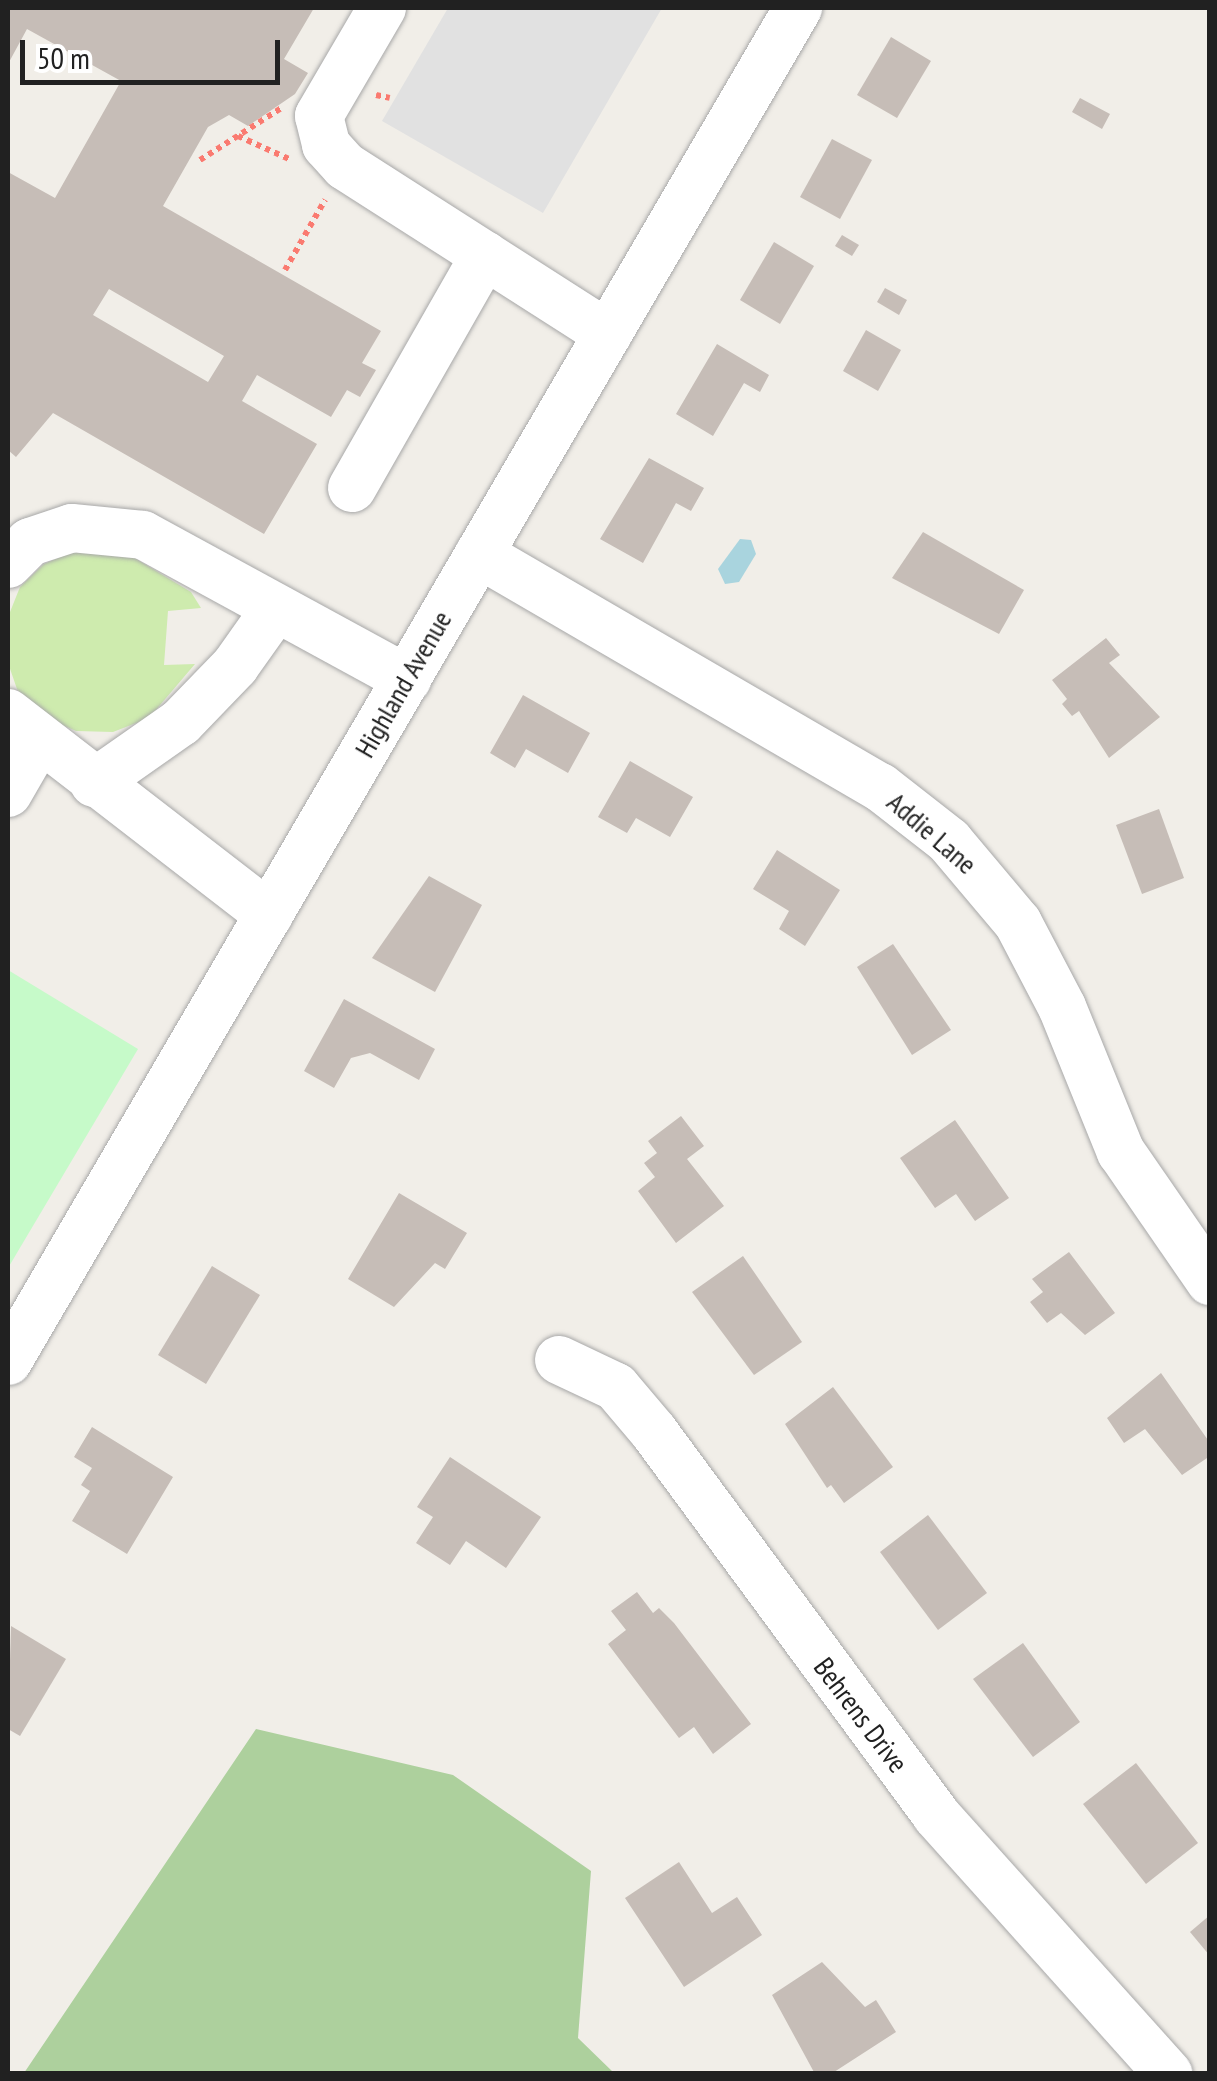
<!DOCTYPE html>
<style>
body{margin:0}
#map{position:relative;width:1217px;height:2081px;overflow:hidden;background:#f1eee8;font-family:"PT Sans Narrow",sans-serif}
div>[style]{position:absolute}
.grass>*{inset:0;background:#ceebae}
.forest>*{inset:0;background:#add09d}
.park>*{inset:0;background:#c6fac9}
.parking>*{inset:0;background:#e1e1e1}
.water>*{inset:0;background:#a9d4de}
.building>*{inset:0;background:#c6bdb7}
.path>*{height:6px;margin-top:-3px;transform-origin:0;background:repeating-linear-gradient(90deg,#fa7a70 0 5px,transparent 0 10px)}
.roads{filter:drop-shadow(0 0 2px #a8a8a8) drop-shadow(0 0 2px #a8a8a8)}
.minor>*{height:48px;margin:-24px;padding:0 24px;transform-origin:24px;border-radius:24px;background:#fff}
span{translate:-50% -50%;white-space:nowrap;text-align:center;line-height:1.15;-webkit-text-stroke:8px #fff;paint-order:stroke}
.street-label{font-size:28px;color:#212121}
.frame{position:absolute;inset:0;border:10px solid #212121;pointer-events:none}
.scale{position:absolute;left:20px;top:40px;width:260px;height:45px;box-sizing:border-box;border:5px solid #212121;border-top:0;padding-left:12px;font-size:30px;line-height:35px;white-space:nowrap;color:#212121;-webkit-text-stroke:8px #fff;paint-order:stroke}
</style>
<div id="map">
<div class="grass">
<i style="clip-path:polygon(113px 545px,191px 592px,201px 608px,168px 611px,164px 665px,195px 664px,149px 718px,113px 732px,76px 731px,42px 716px,17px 689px,8px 663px,8px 617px,20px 587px,44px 564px,78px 549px)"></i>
</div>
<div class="forest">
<i style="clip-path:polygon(256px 1729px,453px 1775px,591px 1871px,578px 2038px,614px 2073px,24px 2073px)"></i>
</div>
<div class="park">
<i style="clip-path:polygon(8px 970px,138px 1049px,8px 1268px)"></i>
</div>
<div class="parking">
<i style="clip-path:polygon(448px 8px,662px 8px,543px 213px,382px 121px)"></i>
</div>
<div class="water">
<i style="clip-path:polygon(740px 539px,751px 540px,756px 554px,739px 582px,725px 584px,718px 569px)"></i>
</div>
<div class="building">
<i style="clip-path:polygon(evenodd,8px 8px,314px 8px,284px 59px,308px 73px,295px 94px,248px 126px,229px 115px,208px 127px,163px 206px,381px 331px,362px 363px,376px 370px,360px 397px,347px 390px,331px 417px,257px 375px,242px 401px,317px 444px,264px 534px,53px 413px,16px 457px,8px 450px,8px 172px,55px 198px,121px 81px,27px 29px,8px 64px,8px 8px,109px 289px,224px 356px,208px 382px,93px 315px,109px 289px)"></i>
<i style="clip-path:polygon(891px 37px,931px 61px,897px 118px,857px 95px)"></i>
<i style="clip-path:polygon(1080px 98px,1110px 114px,1102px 129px,1072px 112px)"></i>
<i style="clip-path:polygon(832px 139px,872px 160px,840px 219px,800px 197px)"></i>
<i style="clip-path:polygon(842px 235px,859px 245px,852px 256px,835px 246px)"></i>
<i style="clip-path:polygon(774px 242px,814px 266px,780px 324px,740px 300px)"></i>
<i style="clip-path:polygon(885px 288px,907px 300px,899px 315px,877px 302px)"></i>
<i style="clip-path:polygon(866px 330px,901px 350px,878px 391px,843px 371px)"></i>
<i style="clip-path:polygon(717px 344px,769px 375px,760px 392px,744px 383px,713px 436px,676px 414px)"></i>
<i style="clip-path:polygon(649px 458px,704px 488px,691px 511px,676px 503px,643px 563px,600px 539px)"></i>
<i style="clip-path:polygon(923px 532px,1024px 590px,999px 634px,892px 578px)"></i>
<i style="clip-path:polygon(1106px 638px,1120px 655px,1109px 663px,1160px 717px,1109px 758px,1079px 711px,1072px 716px,1062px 704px,1067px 699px,1052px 680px)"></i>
<i style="clip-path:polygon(523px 695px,590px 733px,568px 773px,526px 749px,515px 768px,490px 753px)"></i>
<i style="clip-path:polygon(630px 761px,693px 797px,670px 837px,636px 818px,627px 833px,598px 817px)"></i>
<i style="clip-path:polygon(1159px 809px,1184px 878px,1142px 894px,1116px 825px)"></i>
<i style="clip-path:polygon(777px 850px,840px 890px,805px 946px,779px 929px,789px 911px,753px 889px)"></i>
<i style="clip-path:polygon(429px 876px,482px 905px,435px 992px,372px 958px)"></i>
<i style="clip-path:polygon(893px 944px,951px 1030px,912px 1055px,857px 967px)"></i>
<i style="clip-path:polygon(344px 999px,435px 1049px,419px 1080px,370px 1053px,351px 1058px,334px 1088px,304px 1071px)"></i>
<i style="clip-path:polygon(681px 1116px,704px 1146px,687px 1159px,724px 1206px,676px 1243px,638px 1191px,655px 1177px,644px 1163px,657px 1153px,648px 1141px)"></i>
<i style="clip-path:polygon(955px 1120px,1009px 1198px,975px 1221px,956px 1194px,935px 1208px,900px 1158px)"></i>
<i style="clip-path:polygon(399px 1193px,467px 1233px,445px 1269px,435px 1263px,394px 1307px,348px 1279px)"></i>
<i style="clip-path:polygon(1069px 1252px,1115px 1313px,1085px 1335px,1061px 1313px,1047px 1323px,1030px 1302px,1043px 1292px,1032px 1279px)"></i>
<i style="clip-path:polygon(743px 1256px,802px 1342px,754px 1375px,692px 1292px)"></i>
<i style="clip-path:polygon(212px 1266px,260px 1295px,206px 1384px,158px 1355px)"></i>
<i style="clip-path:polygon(1161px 1373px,1210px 1443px,1210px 1456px,1182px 1475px,1145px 1429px,1124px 1443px,1107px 1418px)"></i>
<i style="clip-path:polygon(833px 1387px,893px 1467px,844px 1503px,831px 1485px,827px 1488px,785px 1424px)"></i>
<i style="clip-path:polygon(92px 1427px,173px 1477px,127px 1554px,72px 1521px,90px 1491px,81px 1485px,92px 1468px,74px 1457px)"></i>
<i style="clip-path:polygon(450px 1457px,541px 1517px,506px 1568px,466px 1541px,450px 1565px,416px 1543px,433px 1517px,417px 1507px)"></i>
<i style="clip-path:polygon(928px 1515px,987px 1593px,938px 1630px,880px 1552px)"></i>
<i style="clip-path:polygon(637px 1592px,653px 1613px,659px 1608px,674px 1623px,751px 1724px,713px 1754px,694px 1727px,679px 1738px,608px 1644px,626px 1630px,611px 1611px)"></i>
<i style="clip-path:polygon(11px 1626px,66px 1659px,20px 1736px,8px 1729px)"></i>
<i style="clip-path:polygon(1023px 1643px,1080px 1722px,1033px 1757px,973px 1679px)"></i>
<i style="clip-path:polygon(1136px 1763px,1198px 1843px,1146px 1884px,1083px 1804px)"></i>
<i style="clip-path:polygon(679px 1862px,712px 1913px,737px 1897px,762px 1935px,684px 1987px,625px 1898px)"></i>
<i style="clip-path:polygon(1210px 1915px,1210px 1956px,1190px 1932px)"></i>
<i style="clip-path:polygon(822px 1962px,865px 2007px,876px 2000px,896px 2032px,831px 2074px,815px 2074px,772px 1995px)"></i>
</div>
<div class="path">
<i style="left:376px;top:95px;width:14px;rotate:12deg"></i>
<i style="left:238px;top:136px;width:56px;rotate:24.3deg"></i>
<i style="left:200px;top:160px;width:98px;rotate:-32.6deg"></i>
<i style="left:285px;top:270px;width:81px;rotate:-60.3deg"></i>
</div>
<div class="roads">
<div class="minor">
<i style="left:382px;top:8px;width:125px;rotate:120.3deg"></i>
<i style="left:319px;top:116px;width:30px;rotate:76deg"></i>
<i style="left:326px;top:145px;width:28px;rotate:48deg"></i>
<i style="left:345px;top:166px;width:312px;rotate:32.6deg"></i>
<i style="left:352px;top:488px;width:268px;rotate:-60.3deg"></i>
<i style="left:479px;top:554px;width:464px;rotate:30.2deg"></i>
<i style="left:880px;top:787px;width:88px;rotate:38deg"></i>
<i style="left:949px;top:841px;width:107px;rotate:49.9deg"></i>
<i style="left:1018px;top:923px;width:95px;rotate:62.4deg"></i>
<i style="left:1062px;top:1007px;width:157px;rotate:67.9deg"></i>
<i style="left:1121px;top:1152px;width:157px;rotate:55.4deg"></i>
<i style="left:8px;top:564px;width:31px;rotate:-45deg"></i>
<i style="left:30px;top:542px;width:44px;rotate:-18.4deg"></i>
<i style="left:72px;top:528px;width:71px;rotate:5.6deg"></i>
<i style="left:143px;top:535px;width:301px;rotate:28.6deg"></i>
<i style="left:8px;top:713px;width:330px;rotate:37.7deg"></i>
<i style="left:94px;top:783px;width:106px;rotate:-35deg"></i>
<i style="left:181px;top:722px;width:78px;rotate:-46deg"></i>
<i style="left:235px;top:666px;width:71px;rotate:-54.7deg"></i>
<i style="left:8px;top:793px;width:60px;rotate:-60deg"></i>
<i style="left:559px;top:1360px;width:63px;rotate:25.3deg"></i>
<i style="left:616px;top:1387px;width:59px;rotate:49.8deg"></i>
<i style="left:654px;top:1432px;width:476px;rotate:53.6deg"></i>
<i style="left:936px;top:1815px;width:348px;rotate:48.1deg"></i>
<i style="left:8px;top:1361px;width:1567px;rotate:-59.72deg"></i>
</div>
</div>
<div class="street-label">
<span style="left:403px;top:684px;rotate:-60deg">Highland Avenue</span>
<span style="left:932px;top:833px;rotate:41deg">Addie Lane</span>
<span style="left:861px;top:1715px;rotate:53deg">Behrens Drive</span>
</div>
<div class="frame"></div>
<div class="scale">50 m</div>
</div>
